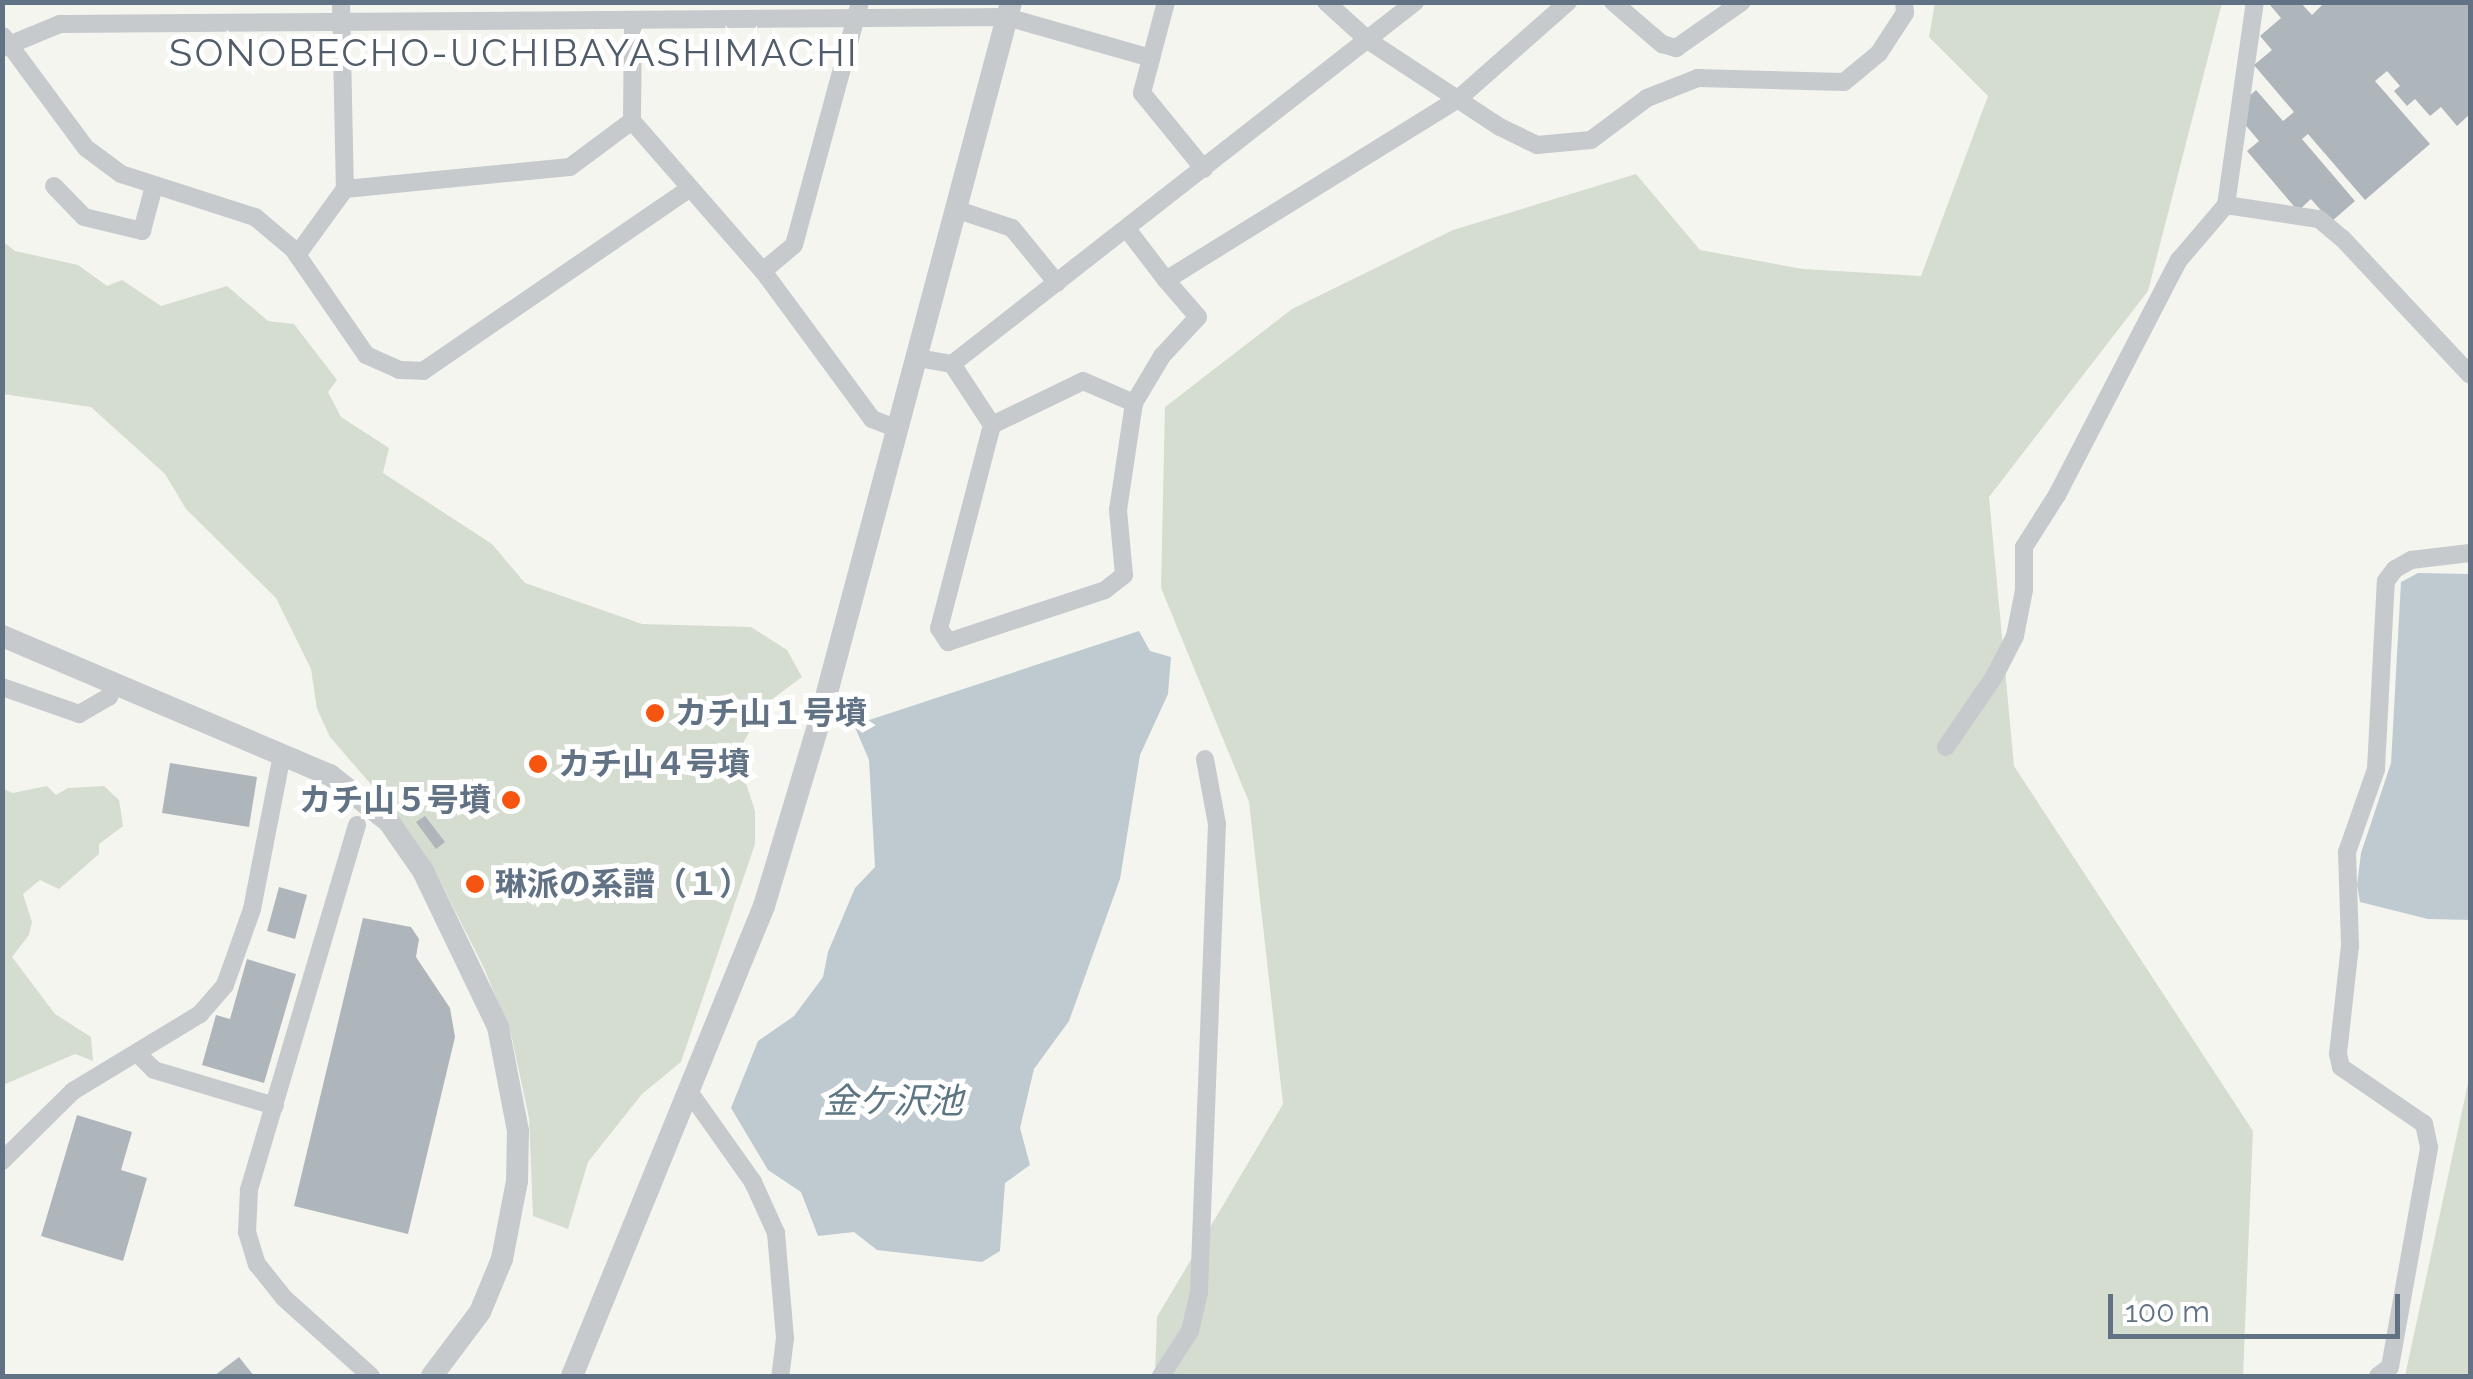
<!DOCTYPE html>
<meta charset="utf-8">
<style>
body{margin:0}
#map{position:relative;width:2473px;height:1379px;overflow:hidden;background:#f5f5f0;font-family:Raleway,"Noto Sans JP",sans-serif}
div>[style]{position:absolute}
.green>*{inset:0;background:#d5ddd1}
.water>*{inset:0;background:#bfcad0}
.building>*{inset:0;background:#aeb5bb}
.minor>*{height:18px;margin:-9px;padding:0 9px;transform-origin:9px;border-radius:9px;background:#c7cacd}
.tertiary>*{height:22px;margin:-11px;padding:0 11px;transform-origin:11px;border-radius:11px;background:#c7cacd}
.dots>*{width:28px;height:28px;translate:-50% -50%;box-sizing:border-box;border:5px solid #fff;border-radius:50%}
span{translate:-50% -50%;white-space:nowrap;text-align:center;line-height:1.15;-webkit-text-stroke:10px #fff;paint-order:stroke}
.poi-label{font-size:32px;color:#617285;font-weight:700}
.left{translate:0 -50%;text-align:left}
.right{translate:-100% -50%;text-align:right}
.water-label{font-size:35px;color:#5c7683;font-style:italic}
.quarter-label{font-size:38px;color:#505c69;letter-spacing:2.5px}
.frame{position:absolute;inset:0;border:5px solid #617285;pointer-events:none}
.scale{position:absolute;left:2108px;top:1294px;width:292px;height:45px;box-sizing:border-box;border:5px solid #617285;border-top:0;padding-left:12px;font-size:30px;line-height:35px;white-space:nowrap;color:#617285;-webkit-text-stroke:8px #fff;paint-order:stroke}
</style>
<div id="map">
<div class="green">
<i style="clip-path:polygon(1935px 3px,2222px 3px,2148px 291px,1989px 497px,2014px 766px,2253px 1131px,2243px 1376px,1155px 1376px,1157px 1317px,1283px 1104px,1249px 802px,1161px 588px,1165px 407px,1292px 309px,1453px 230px,1636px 174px,1700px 250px,1803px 269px,1921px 276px,1988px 96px,1929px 37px)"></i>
<i style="clip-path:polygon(2px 241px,15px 251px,78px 265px,107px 286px,122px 280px,161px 306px,227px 286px,268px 321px,294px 324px,337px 380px,328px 392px,341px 417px,389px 448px,383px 473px,492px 544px,525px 583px,642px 624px,751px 627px,787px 650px,802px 677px,767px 703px,744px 741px,743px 774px,755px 811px,755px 844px,681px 1062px,642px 1094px,588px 1162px,568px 1229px,533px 1216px,529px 1118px,511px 1034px,484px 968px,434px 869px,393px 810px,330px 737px,317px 709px,311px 669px,276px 598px,186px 509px,165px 474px,91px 407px,3px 394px)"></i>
<i style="clip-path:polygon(47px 786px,56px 795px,68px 788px,104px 786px,119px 800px,121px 812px,123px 826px,99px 844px,99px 854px,59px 889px,40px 880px,23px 894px,32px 922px,29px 935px,12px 957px,55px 1014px,91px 1037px,93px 1061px,75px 1054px,3px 1085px,3px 789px,13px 793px)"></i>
<i style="clip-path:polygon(2470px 1074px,2470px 1376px,2405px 1376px)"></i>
</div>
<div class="water">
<i style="clip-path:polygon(2418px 573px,2470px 574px,2470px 920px,2428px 919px,2360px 902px,2357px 885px,2361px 853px,2391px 763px,2401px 582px)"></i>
<i style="clip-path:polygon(1139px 631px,1150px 651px,1171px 657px,1168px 694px,1140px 755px,1120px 879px,1069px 1021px,1034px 1069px,1020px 1128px,1030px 1165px,1005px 1183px,1000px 1251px,982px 1262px,877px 1250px,854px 1232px,818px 1236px,801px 1192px,768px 1170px,731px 1108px,758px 1041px,794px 1016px,823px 977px,828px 952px,855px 888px,875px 867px,869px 760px,854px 725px)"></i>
</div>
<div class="building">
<i style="clip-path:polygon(2273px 2px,2300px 2px,2312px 15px,2325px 2px,2470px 2px,2470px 114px,2457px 126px,2441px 107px,2430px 116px,2415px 99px,2407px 106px,2394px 91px,2400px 86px,2387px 71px,2375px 81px,2430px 144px,2365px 200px,2308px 134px,2302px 139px,2355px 201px,2331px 222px,2311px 199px,2298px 211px,2247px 151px,2259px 141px,2242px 121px,2246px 99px,2256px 90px,2283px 121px,2294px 112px,2254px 65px,2272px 50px,2260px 36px,2281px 18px,2270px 5px)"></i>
<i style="clip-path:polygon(170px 763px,257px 777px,249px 827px,162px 813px)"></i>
<i style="clip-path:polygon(425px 816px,445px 842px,436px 849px,416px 822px)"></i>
<i style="clip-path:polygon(279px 887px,307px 895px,295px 939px,267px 931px)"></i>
<i style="clip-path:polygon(363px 918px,411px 927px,419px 939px,416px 957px,450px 1008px,455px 1037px,408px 1234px,294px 1206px)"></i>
<i style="clip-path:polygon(247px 959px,296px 974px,264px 1083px,202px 1065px,216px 1015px,230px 1019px)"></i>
<i style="clip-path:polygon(77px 1115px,132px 1132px,121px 1170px,147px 1178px,123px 1261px,41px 1236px)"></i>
<i style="clip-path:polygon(239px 1357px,254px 1376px,214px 1376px)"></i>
</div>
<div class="minor">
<i style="left:341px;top:2px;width:187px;rotate:88.8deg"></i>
<i style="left:1166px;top:2px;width:94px;rotate:104.8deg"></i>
<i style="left:1142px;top:93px;width:98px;rotate:50.8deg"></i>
<i style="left:1326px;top:2px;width:58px;rotate:42.2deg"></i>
<i style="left:1369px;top:41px;width:157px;rotate:33.3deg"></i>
<i style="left:1500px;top:127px;width:41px;rotate:25.9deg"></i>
<i style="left:1537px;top:145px;width:54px;rotate:-5.3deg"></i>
<i style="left:1591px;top:140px;width:70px;rotate:-36.9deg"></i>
<i style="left:1647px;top:98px;width:55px;rotate:-21.4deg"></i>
<i style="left:1698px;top:78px;width:146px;rotate:1.6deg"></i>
<i style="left:1844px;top:82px;width:45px;rotate:-39.6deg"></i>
<i style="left:1879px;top:53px;width:48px;rotate:-57deg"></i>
<i style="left:1905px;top:13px;width:11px;rotate:-95deg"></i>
<i style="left:1613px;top:2px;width:65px;rotate:40.6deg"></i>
<i style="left:1662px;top:44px;width:15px;rotate:16deg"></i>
<i style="left:1676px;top:48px;width:80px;rotate:-34.9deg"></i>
<i style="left:633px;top:20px;width:101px;rotate:90.6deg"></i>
<i style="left:632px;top:121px;width:199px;rotate:48.9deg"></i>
<i style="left:763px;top:271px;width:184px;rotate:53.6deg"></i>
<i style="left:872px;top:419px;width:28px;rotate:21deg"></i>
<i style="left:3px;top:36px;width:139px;rotate:53.5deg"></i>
<i style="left:86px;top:148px;width:44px;rotate:36.6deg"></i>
<i style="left:121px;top:174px;width:141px;rotate:17.8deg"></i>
<i style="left:255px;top:217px;width:50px;rotate:40.1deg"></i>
<i style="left:293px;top:249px;width:129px;rotate:55.4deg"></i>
<i style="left:366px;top:355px;width:36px;rotate:24deg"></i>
<i style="left:399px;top:370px;width:24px;rotate:2deg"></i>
<i style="left:423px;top:371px;width:322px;rotate:-34.4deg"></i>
<i style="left:2px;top:48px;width:63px;rotate:-22.5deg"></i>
<i style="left:60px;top:24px;width:947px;rotate:-0.42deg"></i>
<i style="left:1007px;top:17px;width:150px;rotate:15.9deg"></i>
<i style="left:54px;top:186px;width:43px;rotate:45.9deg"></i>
<i style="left:84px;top:217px;width:60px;rotate:13.6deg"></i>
<i style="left:142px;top:231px;width:47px;rotate:-75.1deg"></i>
<i style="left:2226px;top:205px;width:94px;rotate:8.6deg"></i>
<i style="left:2319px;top:219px;width:30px;rotate:40deg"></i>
<i style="left:2342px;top:238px;width:187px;rotate:46.9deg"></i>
<i style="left:958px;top:210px;width:57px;rotate:18.4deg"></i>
<i style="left:1012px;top:228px;width:71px;rotate:50.7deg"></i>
<i style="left:1127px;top:229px;width:64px;rotate:52.6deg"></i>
<i style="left:297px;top:255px;width:82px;rotate:-54deg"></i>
<i style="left:345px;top:189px;width:226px;rotate:-5.6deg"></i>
<i style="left:570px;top:167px;width:77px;rotate:-36.6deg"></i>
<i style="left:763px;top:271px;width:40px;rotate:-40deg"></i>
<i style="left:794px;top:245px;width:252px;rotate:-74.8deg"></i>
<i style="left:918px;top:358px;width:35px;rotate:10deg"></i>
<i style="left:952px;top:364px;width:588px;rotate:-38.02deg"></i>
<i style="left:952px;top:364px;width:73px;rotate:56.7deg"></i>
<i style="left:992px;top:425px;width:210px;rotate:104.6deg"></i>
<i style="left:939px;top:628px;width:17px;rotate:57deg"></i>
<i style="left:948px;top:642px;width:165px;rotate:-18.3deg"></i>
<i style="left:1105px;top:590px;width:24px;rotate:-38deg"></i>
<i style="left:1124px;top:575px;width:65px;rotate:-95.3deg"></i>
<i style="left:1118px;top:510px;width:108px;rotate:-81.5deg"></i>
<i style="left:1134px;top:403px;width:55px;rotate:-59.2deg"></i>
<i style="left:1162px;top:356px;width:53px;rotate:-47.3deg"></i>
<i style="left:1198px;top:317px;width:49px;rotate:-130.9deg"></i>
<i style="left:1166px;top:280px;width:344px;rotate:-31.8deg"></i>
<i style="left:1458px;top:99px;width:147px;rotate:-41.4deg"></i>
<i style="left:992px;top:425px;width:101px;rotate:-25.8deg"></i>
<i style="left:1083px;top:381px;width:56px;rotate:23.3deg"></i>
<i style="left:2px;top:687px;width:82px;rotate:19.3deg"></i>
<i style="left:79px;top:714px;width:34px;rotate:-30deg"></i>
<i style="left:109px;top:697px;width:14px;rotate:-69deg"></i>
<i style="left:1946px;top:747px;width:85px;rotate:-55.6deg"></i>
<i style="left:1994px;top:677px;width:46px;rotate:-62.9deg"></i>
<i style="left:2015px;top:636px;width:47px;rotate:-78.9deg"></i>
<i style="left:2024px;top:590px;width:43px;rotate:-90deg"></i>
<i style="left:2024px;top:547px;width:62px;rotate:-57.6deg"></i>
<i style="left:2057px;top:495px;width:265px;rotate:-62.6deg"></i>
<i style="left:2179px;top:260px;width:72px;rotate:-49.5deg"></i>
<i style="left:2226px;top:205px;width:205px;rotate:-81.9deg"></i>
<i style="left:357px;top:825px;width:381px;rotate:106.5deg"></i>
<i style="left:249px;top:1190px;width:42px;rotate:92.7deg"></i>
<i style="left:247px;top:1232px;width:34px;rotate:73deg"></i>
<i style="left:257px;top:1264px;width:43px;rotate:51.5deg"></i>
<i style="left:284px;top:1298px;width:117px;rotate:41.9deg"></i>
<i style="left:137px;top:1053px;width:24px;rotate:45deg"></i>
<i style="left:154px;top:1070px;width:126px;rotate:16.6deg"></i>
<i style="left:690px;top:1093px;width:109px;rotate:54.7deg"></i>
<i style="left:753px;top:1182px;width:56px;rotate:65.7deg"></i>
<i style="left:776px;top:1233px;width:105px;rotate:85.1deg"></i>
<i style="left:785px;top:1338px;width:38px;rotate:97deg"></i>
<i style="left:2px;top:1161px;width:100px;rotate:-44.6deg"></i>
<i style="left:73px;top:1091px;width:149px;rotate:-31.2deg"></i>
<i style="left:200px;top:1014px;width:38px;rotate:-49deg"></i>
<i style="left:225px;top:985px;width:81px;rotate:-70.4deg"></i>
<i style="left:252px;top:909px;width:158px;rotate:-79deg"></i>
<i style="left:1161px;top:1376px;width:54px;rotate:-57.2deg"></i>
<i style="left:1190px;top:1331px;width:40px;rotate:-77deg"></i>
<i style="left:1199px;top:1292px;width:468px;rotate:-87.8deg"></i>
<i style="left:1217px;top:824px;width:66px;rotate:-100.5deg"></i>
<i style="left:2378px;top:1376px;width:15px;rotate:-37deg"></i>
<i style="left:2390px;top:1367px;width:223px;rotate:-79.9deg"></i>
<i style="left:2429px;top:1147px;width:24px;rotate:-102deg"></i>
<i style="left:2424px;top:1124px;width:101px;rotate:-145.5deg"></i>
<i style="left:2341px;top:1067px;width:13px;rotate:-103deg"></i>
<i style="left:2338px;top:1054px;width:109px;rotate:-83.7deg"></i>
<i style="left:2350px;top:946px;width:94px;rotate:-91.8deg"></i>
<i style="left:2347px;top:852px;width:88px;rotate:-70.7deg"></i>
<i style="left:2376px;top:769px;width:188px;rotate:-87deg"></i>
<i style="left:2386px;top:581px;width:15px;rotate:-53deg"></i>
<i style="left:2395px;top:569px;width:18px;rotate:-29deg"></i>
<i style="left:2411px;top:560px;width:59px;rotate:-6.8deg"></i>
</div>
<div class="tertiary">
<i style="left:2px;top:636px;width:356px;rotate:23deg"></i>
<i style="left:330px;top:775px;width:75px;rotate:38.5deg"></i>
<i style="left:389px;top:822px;width:60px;rotate:55.2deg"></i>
<i style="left:423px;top:871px;width:173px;rotate:64.3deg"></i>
<i style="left:498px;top:1027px;width:106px;rotate:79.1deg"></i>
<i style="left:518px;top:1131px;width:50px;rotate:91.1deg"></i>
<i style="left:517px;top:1181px;width:79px;rotate:100.9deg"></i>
<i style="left:502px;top:1259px;width:57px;rotate:112.5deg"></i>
<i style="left:480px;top:1312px;width:80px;rotate:126.9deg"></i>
<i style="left:572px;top:1376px;width:508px;rotate:-67.78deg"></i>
<i style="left:764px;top:906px;width:195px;rotate:-73.3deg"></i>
<i style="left:820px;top:719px;width:742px;rotate:-75.08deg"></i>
</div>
<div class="dots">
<i style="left:655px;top:713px;background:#f55511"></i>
<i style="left:538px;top:764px;background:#f55511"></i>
<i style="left:511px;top:800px;background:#f55511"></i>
<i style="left:475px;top:884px;background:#f55511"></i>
</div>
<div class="poi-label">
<span class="left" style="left:675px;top:713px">カチ山１号墳</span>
<span class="left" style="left:558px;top:764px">カチ山４号墳</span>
<span class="right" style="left:491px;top:800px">カチ山５号墳</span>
<span class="left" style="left:495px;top:884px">琳派の系譜（１）</span>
</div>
<div class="water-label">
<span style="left:893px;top:1101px">金ケ沢池</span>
</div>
<div class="quarter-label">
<span style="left:514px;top:53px">SONOBECHO-UCHIBAYASHIMACHI</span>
</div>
<div class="frame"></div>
<div class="scale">100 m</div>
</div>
